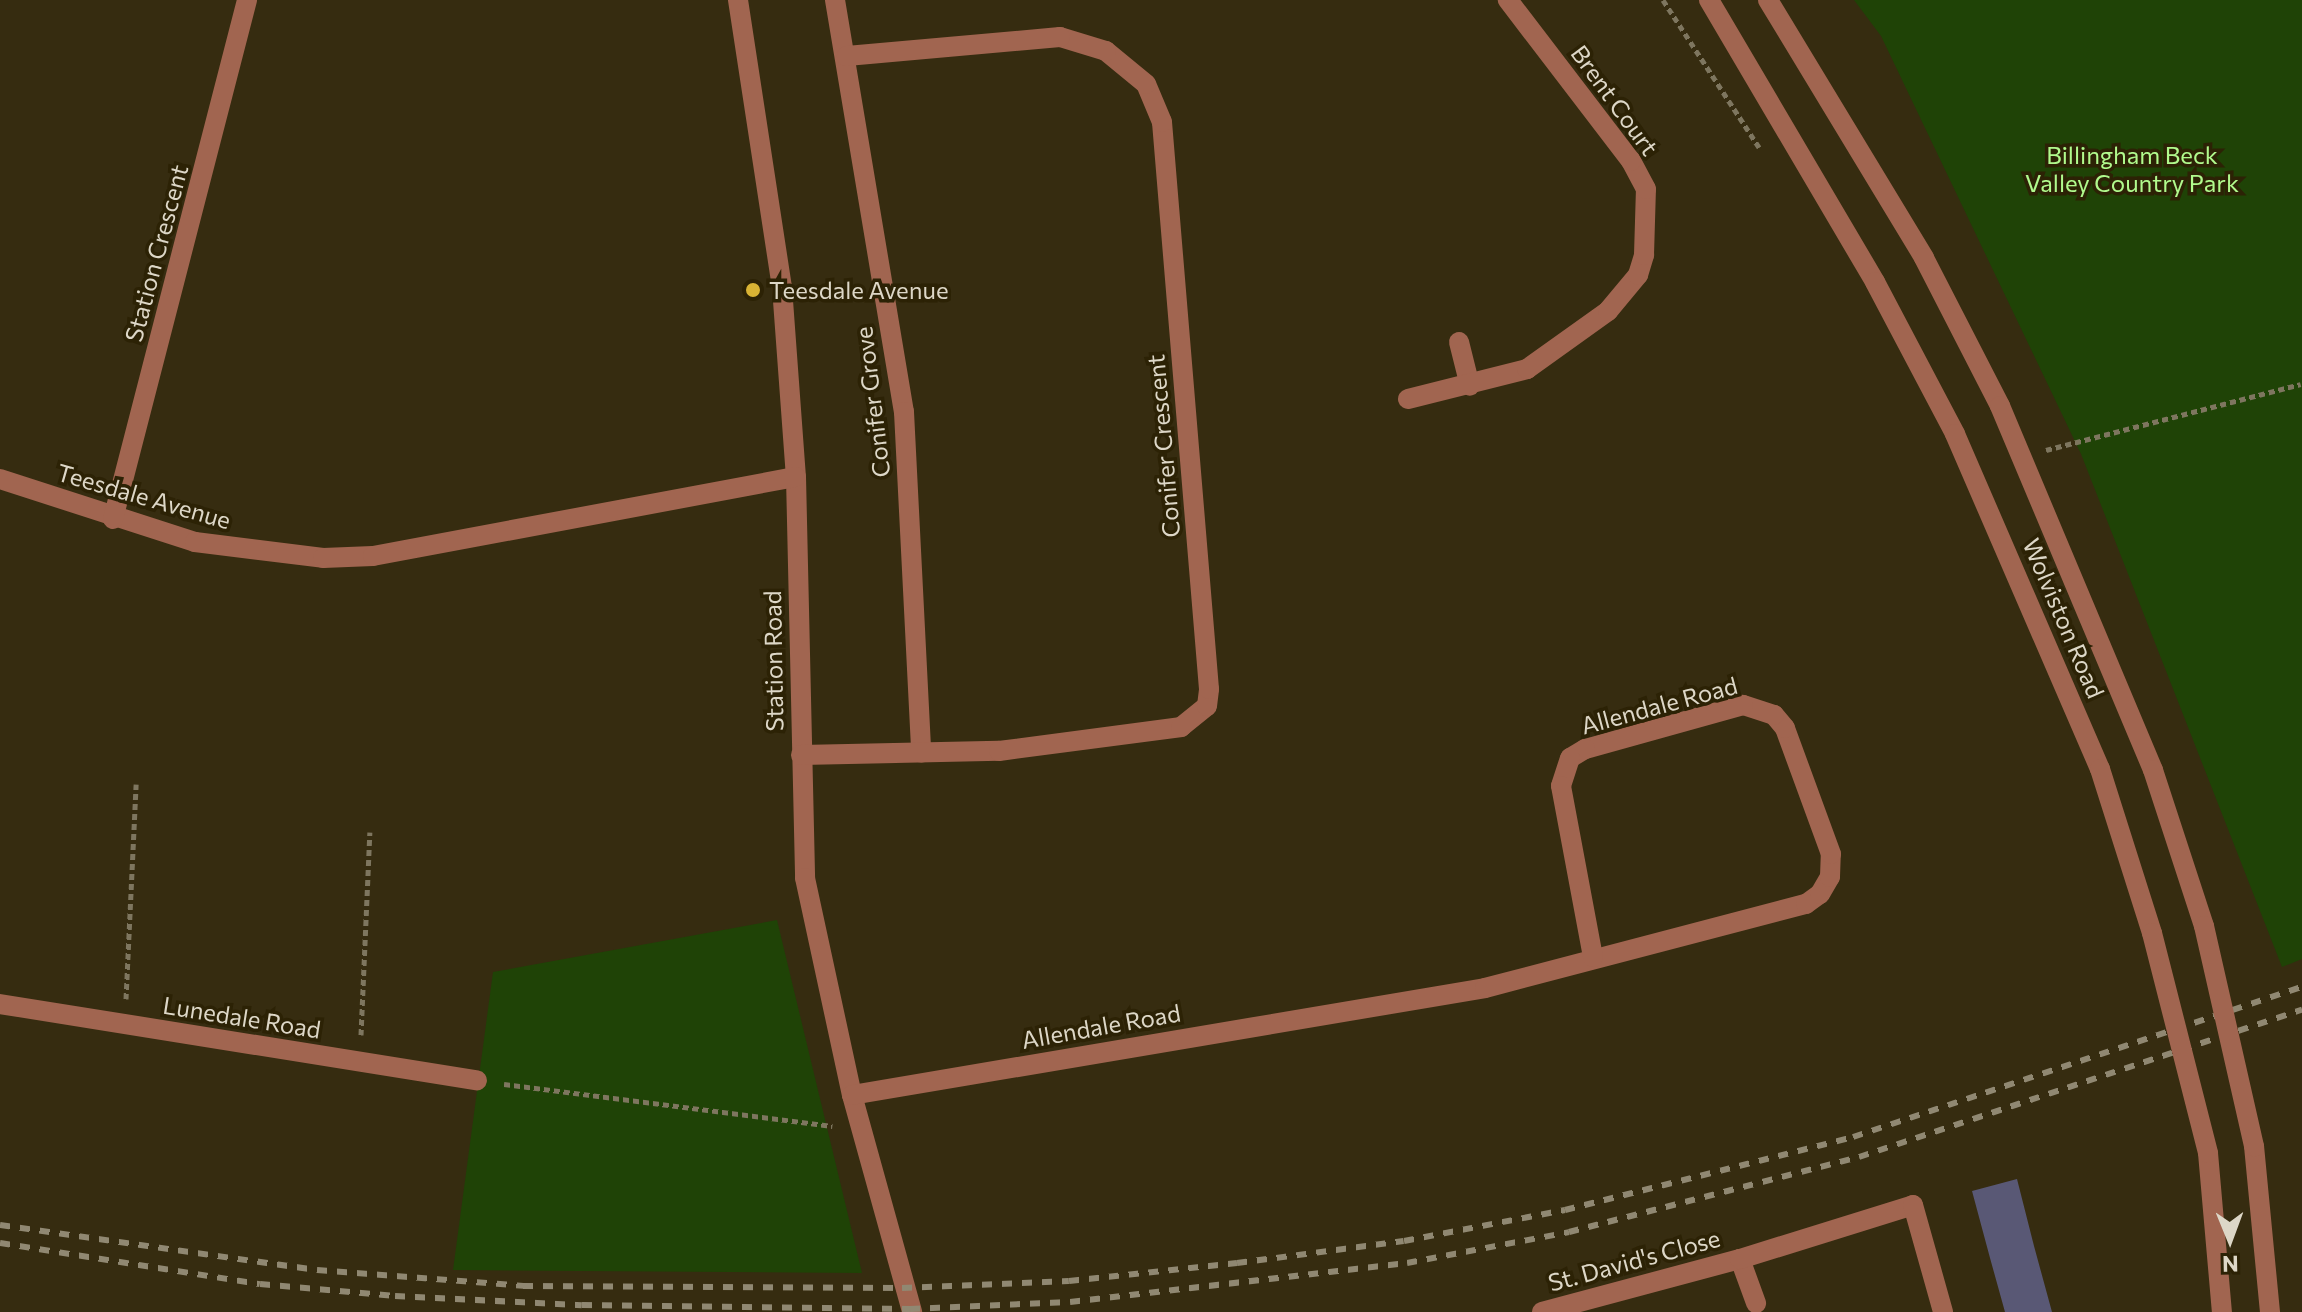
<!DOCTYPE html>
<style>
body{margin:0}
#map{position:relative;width:2302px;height:1312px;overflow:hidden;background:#362c10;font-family:Commissioner,sans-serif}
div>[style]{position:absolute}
.green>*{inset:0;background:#1f4306}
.building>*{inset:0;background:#595875}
.path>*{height:5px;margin-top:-2.5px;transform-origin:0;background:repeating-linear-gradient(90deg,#7e765f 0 6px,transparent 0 10px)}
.minor>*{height:20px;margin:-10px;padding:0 10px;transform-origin:10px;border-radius:10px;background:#a16550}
.rail>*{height:6px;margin-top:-3px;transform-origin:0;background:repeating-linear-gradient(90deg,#908872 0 10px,transparent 0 20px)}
.minor-bridge>*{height:20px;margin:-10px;padding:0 10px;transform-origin:10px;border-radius:10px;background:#a16550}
.dots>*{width:22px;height:22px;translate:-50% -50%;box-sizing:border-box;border:4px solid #2c2205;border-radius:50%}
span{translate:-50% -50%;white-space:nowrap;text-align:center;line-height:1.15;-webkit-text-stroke:7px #2c2205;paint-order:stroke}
.street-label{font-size:24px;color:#ddd7c7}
.park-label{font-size:24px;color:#b1fa8d}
.poi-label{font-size:24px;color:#ddd7c7}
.left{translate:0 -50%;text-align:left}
.north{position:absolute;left:2190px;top:1200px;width:80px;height:80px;-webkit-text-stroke:6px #2c2205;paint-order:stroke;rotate:179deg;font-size:22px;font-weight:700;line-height:32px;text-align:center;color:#ddd7c7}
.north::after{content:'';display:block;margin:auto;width:28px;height:36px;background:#ddd7c7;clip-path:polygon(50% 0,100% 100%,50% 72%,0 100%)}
</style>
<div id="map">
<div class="green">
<i style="clip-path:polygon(1854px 0,2302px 0,2302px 959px,2282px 967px,2081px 454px,1881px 36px)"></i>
<i style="clip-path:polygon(777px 920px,862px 1273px,453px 1270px,493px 972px)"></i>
</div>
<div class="building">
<i style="clip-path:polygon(2017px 1179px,2034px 1246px,2052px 1312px,2005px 1312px,1990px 1258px,1972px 1191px)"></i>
</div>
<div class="path">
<i style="left:1663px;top:0;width:176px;rotate:56.9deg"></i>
<i style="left:2046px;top:450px;width:263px;rotate:-14.5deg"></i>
<i style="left:126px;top:999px;width:215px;rotate:-87.3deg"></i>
<i style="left:361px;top:1035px;width:203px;rotate:-87.5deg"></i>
<i style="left:504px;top:1084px;width:331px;rotate:7.3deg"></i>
</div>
<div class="minor">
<i style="left:738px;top:0;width:290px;rotate:81.3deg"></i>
<i style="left:782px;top:287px;width:191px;rotate:85.8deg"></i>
<i style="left:796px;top:477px;width:401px;rotate:88.7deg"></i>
<i style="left:805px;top:878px;width:222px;rotate:77.8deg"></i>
<i style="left:852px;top:1095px;width:225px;rotate:74.5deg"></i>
<i style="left:835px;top:0;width:418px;rotate:80.5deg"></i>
<i style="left:904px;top:412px;width:341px;rotate:87.1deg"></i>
<i style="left:1709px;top:0;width:327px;rotate:59.5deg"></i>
<i style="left:1875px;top:282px;width:172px;rotate:62.2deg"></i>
<i style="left:1955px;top:434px;width:365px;rotate:66.6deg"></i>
<i style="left:2100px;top:769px;width:172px;rotate:72.4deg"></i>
<i style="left:1768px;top:0;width:301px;rotate:58.8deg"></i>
<i style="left:1924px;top:258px;width:166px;rotate:62.8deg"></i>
<i style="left:2000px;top:406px;width:395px;rotate:67.2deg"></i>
<i style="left:2153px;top:770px;width:164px;rotate:71.9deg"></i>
<i style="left:1459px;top:342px;width:45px;rotate:76deg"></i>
<i style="left:1408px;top:399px;width:123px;rotate:-14.1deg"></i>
<i style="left:1527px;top:369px;width:100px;rotate:-35.6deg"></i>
<i style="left:1608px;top:311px;width:47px;rotate:-50.2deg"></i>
<i style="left:1638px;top:275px;width:21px;rotate:-73deg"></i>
<i style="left:1644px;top:255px;width:66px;rotate:-88.3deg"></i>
<i style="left:1646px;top:189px;width:32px;rotate:-118deg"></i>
<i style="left:1631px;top:161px;width:203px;rotate:-127.4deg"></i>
<i style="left:0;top:479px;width:205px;rotate:17.9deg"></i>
<i style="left:195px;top:542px;width:129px;rotate:7.1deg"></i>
<i style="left:323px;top:558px;width:50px;rotate:-2.3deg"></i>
<i style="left:373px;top:556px;width:430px;rotate:-10.6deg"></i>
<i style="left:113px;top:519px;width:536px;rotate:-75.52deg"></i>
<i style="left:801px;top:755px;width:198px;rotate:-1.2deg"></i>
<i style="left:999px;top:751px;width:184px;rotate:-7.5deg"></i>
<i style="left:1181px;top:727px;width:33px;rotate:-39deg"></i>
<i style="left:1207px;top:706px;width:17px;rotate:-83deg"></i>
<i style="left:1209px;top:689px;width:569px;rotate:-94.74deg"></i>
<i style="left:1162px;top:122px;width:41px;rotate:-112.8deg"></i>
<i style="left:1146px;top:84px;width:52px;rotate:-140.5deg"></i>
<i style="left:1106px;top:51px;width:48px;rotate:-163.1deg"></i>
<i style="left:1060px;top:37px;width:214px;rotate:174.9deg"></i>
<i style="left:0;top:1004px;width:483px;rotate:9.1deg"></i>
<i style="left:852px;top:1095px;width:642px;rotate:-9.59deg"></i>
<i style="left:1485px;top:988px;width:332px;rotate:-14.7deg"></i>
<i style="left:1806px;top:904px;width:17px;rotate:-36deg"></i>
<i style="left:1820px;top:894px;width:20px;rotate:-60deg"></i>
<i style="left:1830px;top:877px;width:23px;rotate:-88deg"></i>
<i style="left:1831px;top:854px;width:134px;rotate:-110.1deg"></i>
<i style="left:1785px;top:728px;width:17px;rotate:-130deg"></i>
<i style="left:1774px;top:715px;width:33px;rotate:-162deg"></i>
<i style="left:1743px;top:705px;width:164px;rotate:164.4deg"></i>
<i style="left:1585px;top:749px;width:17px;rotate:149deg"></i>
<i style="left:1570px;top:758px;width:29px;rotate:108deg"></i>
<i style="left:1561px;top:786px;width:174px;rotate:79.4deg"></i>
<i style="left:2254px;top:1146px;width:167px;rotate:84.5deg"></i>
<i style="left:2208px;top:1153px;width:160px;rotate:85deg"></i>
<i style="left:1740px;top:1259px;width:47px;rotate:70deg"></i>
<i style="left:1542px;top:1312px;width:205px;rotate:-15deg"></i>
<i style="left:1740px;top:1259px;width:181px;rotate:-17.3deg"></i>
<i style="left:1913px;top:1205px;width:111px;rotate:74.3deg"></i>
</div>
<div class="rail">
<i style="left:0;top:1225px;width:320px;rotate:8.1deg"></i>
<i style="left:317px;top:1270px;width:207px;rotate:4.4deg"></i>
<i style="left:523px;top:1286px;width:379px;rotate:0.3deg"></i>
<i style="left:902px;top:1288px;width:167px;rotate:-2.4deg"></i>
<i style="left:1069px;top:1281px;width:169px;rotate:-6.1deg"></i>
<i style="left:1237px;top:1263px;width:168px;rotate:-7.5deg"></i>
<i style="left:1404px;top:1241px;width:164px;rotate:-10.9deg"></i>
<i style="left:1565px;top:1210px;width:297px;rotate:-14.2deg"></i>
<i style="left:1853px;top:1137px;width:473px;rotate:-18.5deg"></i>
<i style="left:0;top:1243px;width:263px;rotate:9deg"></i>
<i style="left:260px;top:1284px;width:136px;rotate:5.1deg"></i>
<i style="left:395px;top:1296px;width:187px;rotate:2.8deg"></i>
<i style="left:582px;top:1305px;width:328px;rotate:0.7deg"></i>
<i style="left:910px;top:1309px;width:160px;rotate:-2.5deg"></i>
<i style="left:1070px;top:1302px;width:339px;rotate:-6.6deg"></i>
<i style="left:1407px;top:1263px;width:165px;rotate:-10.8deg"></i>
<i style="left:1569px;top:1232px;width:300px;rotate:-14.5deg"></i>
<i style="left:1859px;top:1157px;width:467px;rotate:-18.4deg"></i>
</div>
<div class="minor-bridge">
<i style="left:2204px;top:926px;width:226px;rotate:77.2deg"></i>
<i style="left:2152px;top:933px;width:227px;rotate:75.7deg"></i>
</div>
<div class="dots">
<i style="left:753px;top:290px;background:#d9b334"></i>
</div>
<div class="street-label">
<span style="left:1615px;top:100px;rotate:54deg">Brent Court</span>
<span style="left:156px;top:253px;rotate:-75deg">Station Crescent</span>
<span style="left:872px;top:402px;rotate:-97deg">Conifer Grove</span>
<span style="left:1163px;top:446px;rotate:-95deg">Conifer Crescent</span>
<span style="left:144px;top:496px;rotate:16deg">Teesdale Avenue</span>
<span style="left:2064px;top:618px;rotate:67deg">Wolviston Road</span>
<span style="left:773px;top:661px;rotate:-91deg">Station Road</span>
<span style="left:1659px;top:705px;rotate:-15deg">Allendale Road</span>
<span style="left:242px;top:1017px;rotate:9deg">Lunedale Road</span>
<span style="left:1101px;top:1026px;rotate:-10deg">Allendale Road</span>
<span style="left:1634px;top:1260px;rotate:-15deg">St. David's Close</span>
</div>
<div class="park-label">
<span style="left:2132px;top:169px">Billingham Beck<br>Valley Country Park</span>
</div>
<div class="poi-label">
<span class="left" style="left:769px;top:290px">Teesdale Avenue</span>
</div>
<div class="north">N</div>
</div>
